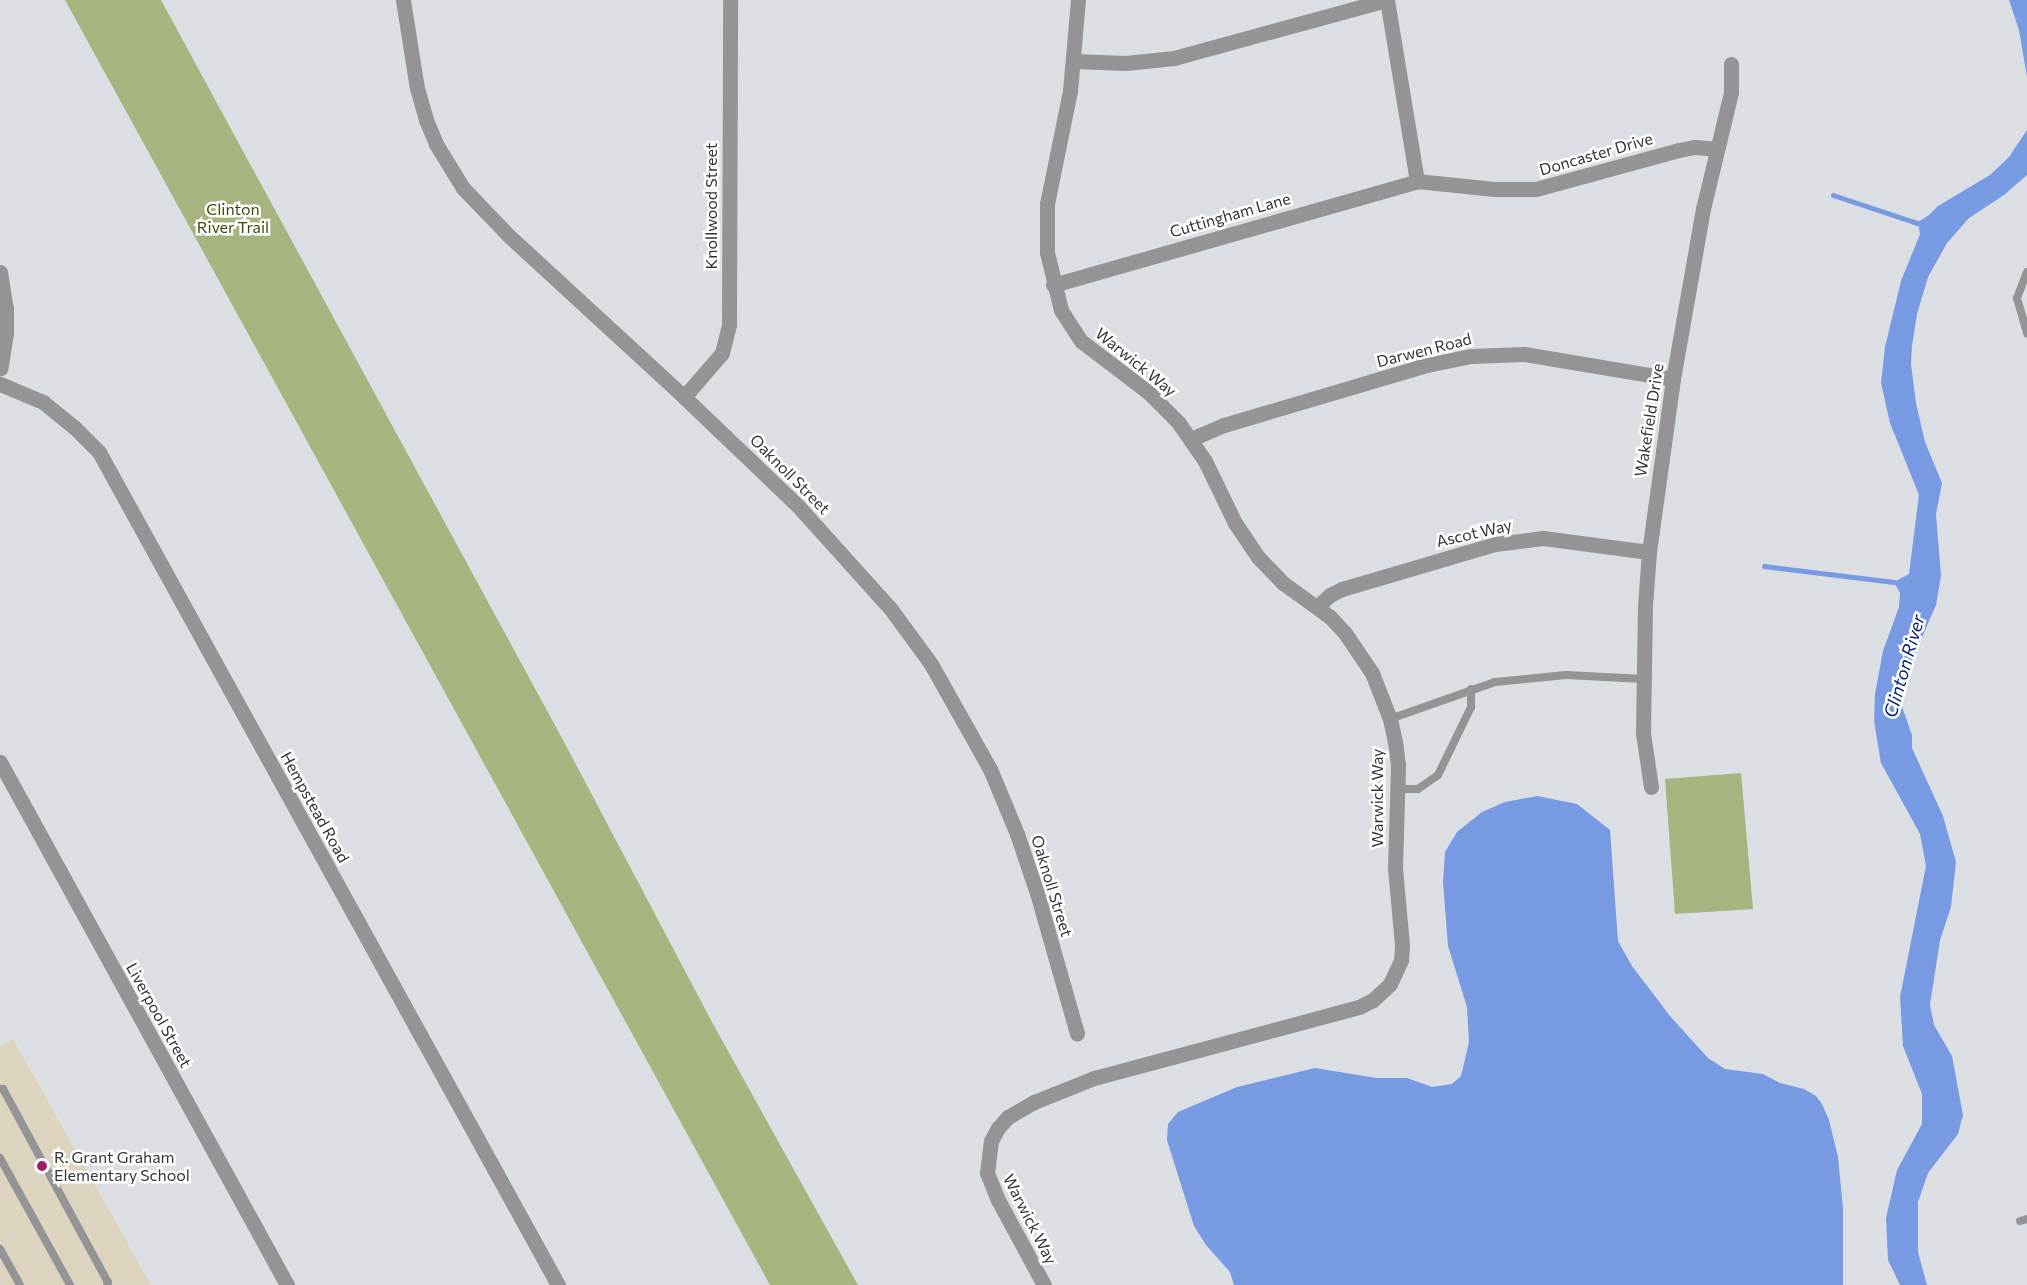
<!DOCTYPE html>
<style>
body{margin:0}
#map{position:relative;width:2027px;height:1285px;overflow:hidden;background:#dbdfe3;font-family:Commissioner,sans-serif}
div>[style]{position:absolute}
.education>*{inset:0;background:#dcd4bf}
.green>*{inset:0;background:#a6b47f}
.water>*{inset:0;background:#779ae2}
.stream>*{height:5px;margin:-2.5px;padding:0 2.5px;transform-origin:2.5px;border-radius:2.5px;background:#779ae2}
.service>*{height:8px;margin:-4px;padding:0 4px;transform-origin:4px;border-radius:4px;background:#949395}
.minor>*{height:15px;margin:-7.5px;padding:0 7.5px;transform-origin:7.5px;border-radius:7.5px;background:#949395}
.dots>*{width:16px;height:16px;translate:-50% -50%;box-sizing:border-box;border:3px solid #fff;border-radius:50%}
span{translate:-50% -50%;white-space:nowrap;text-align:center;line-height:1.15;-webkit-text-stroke:5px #fff;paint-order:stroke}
.street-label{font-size:16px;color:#333436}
.park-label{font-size:16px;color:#3d4805}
.poi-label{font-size:16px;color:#333436}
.left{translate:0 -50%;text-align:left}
.water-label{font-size:18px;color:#041f72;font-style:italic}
</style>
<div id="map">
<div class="education">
<i style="clip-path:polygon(13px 1039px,151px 1285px,0 1285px,0 1046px)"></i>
</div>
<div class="green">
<i style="clip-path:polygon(65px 0,161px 0,563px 740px,713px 1024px,858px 1285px,770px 1285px)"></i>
<i style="clip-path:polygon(1741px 773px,1753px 909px,1675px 914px,1665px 779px)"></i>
</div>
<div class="water">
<i style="clip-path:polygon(2009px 0,2027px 0,2027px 77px,2019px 30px)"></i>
<i style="clip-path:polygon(2027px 130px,2027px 175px,2004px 195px,1969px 218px,1947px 243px,1928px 277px,1917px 314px,1912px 346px,1911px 364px,1916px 403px,1925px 442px,1942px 483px,1936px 514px,1941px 576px,1936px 605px,1903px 681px,1900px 701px,1912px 735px,1912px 748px,1943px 816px,1956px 862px,1951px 907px,1940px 940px,1930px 1005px,1934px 1025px,1952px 1056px,1963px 1115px,1958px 1134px,1928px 1173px,1918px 1202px,1918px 1252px,1927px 1285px,1900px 1285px,1888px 1260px,1886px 1218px,1897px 1170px,1922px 1124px,1922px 1094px,1903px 1046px,1900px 997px,1926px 866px,1920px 834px,1881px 763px,1874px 721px,1875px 694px,1883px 651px,1899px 607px,1900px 593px,1894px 582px,1909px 574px,1919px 495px,1890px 423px,1881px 383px,1885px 347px,1901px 281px,1920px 234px,1918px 222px,1929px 215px,1938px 206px,1990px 175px,2009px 157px)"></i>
<i style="clip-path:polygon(1537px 796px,1577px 804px,1610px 830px,1618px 941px,1632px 966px,1670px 1016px,1708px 1058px,1725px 1069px,1763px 1074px,1780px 1083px,1804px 1089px,1816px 1096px,1822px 1104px,1829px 1120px,1838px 1157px,1843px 1208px,1843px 1285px,1234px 1285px,1230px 1272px,1206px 1245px,1194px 1226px,1167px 1140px,1168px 1124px,1178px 1112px,1237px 1087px,1315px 1068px,1376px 1078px,1407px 1078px,1432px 1087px,1452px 1084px,1461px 1076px,1469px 1042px,1467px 1007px,1448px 946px,1443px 882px,1445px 852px,1457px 832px,1482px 812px,1505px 802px)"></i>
</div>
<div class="stream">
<i style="left:1833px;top:195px;width:89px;rotate:18.4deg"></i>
<i style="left:1764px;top:566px;width:131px;rotate:7deg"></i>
</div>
<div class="service">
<i style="left:2027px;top:272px;width:28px;rotate:111deg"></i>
<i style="left:2017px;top:298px;width:37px;rotate:74deg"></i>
<i style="left:1390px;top:719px;width:111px;rotate:-19.4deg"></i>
<i style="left:1495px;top:682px;width:71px;rotate:-5.6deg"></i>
<i style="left:1566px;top:675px;width:78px;rotate:2.9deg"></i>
<i style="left:1397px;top:789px;width:21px"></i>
<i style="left:1418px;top:789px;width:24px;rotate:-35deg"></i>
<i style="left:1438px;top:775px;width:76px;rotate:-64.1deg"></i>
<i style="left:1471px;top:707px;width:18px;rotate:-90deg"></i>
<i style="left:0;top:1089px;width:3px"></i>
<i style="left:3px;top:1089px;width:220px;rotate:61.5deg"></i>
<i style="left:108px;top:1282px;width:3px;rotate:108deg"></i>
<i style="left:0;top:1158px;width:145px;rotate:61.1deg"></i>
<i style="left:2020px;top:1221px;width:7px;rotate:-16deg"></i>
<i style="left:0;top:1249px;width:41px;rotate:60.9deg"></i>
</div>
<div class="minor">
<i style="left:403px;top:0;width:89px;rotate:81deg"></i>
<i style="left:417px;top:88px;width:33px;rotate:74deg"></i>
<i style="left:426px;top:120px;width:26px;rotate:67deg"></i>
<i style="left:436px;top:144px;width:52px;rotate:58.5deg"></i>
<i style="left:463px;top:188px;width:65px;rotate:46.2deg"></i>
<i style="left:508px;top:235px;width:239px;rotate:42.6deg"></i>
<i style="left:684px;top:397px;width:158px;rotate:43.7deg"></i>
<i style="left:798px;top:506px;width:137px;rotate:48deg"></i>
<i style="left:890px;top:608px;width:69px;rotate:53.8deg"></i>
<i style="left:931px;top:664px;width:120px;rotate:60.7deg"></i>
<i style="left:990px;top:769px;width:70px;rotate:67.4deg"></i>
<i style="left:1017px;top:834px;width:62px;rotate:71.3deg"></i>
<i style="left:1037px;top:893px;width:146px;rotate:74.1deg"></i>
<i style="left:1387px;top:0;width:183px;rotate:80.6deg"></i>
<i style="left:1417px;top:181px;width:78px;rotate:5.9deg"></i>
<i style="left:1495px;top:189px;width:41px"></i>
<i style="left:1536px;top:189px;width:148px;rotate:-15.3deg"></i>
<i style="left:1679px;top:150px;width:16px;rotate:-11deg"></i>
<i style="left:1695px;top:147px;width:21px;rotate:5deg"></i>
<i style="left:1074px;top:61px;width:52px;rotate:2.2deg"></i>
<i style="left:1126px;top:63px;width:48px;rotate:-5.9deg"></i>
<i style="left:1174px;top:58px;width:220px;rotate:-15.3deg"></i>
<i style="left:0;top:272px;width:36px;rotate:81deg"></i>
<i style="left:6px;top:308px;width:25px;rotate:90deg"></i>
<i style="left:6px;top:333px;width:36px;rotate:99deg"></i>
<i style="left:1053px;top:285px;width:379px;rotate:-15.9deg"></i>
<i style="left:0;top:384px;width:47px;rotate:22.7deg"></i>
<i style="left:43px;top:402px;width:41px;rotate:39.1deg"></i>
<i style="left:75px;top:428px;width:34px;rotate:45deg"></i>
<i style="left:99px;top:452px;width:951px;rotate:61.14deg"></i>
<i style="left:684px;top:397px;width:58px;rotate:-49.2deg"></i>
<i style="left:722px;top:353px;width:30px;rotate:-76deg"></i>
<i style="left:729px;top:324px;width:324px;rotate:-89.8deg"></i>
<i style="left:1191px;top:439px;width:36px;rotate:-23deg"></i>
<i style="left:1224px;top:425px;width:212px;rotate:-16.5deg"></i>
<i style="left:1427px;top:365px;width:45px;rotate:-11.6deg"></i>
<i style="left:1471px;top:356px;width:53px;rotate:-2.2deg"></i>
<i style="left:1524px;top:354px;width:151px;rotate:9.5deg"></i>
<i style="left:1317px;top:607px;width:18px;rotate:-43deg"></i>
<i style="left:1330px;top:595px;width:13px;rotate:-27deg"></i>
<i style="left:1342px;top:589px;width:159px;rotate:-16.4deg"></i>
<i style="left:1495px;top:544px;width:48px;rotate:-7.1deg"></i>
<i style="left:1543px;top:538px;width:107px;rotate:7.5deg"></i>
<i style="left:0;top:762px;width:597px;rotate:61.24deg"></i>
<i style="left:1651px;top:787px;width:55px;rotate:-98.4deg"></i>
<i style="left:1643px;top:733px;width:127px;rotate:-89.1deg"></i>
<i style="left:1645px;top:606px;width:54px;rotate:-85.8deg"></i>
<i style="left:1649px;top:552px;width:175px;rotate:-82.1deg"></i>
<i style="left:1673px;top:379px;width:173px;rotate:-80deg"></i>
<i style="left:1703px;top:209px;width:120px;rotate:-76.5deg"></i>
<i style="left:1731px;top:92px;width:28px;rotate:-90deg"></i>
<i style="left:1044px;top:1285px;width:97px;rotate:-118.4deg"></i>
<i style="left:998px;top:1200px;width:29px;rotate:-112deg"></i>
<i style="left:987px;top:1173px;width:32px;rotate:-83deg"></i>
<i style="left:991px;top:1141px;width:15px;rotate:-62deg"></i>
<i style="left:998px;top:1128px;width:15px;rotate:-48deg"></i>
<i style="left:1008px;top:1117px;width:30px;rotate:-30deg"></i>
<i style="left:1034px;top:1102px;width:65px;rotate:-21.8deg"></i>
<i style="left:1094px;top:1078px;width:274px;rotate:-15deg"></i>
<i style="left:1359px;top:1007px;width:16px;rotate:-27deg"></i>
<i style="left:1373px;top:1000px;width:23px;rotate:-43deg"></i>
<i style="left:1390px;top:984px;width:26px;rotate:-65deg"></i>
<i style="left:1401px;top:960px;width:15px;rotate:-86deg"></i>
<i style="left:1402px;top:945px;width:77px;rotate:-95.2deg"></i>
<i style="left:1395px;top:868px;width:103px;rotate:-88.3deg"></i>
<i style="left:1398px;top:765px;width:23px;rotate:-97deg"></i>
<i style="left:1395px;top:742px;width:24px;rotate:-102deg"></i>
<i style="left:1390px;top:719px;width:49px;rotate:-111.4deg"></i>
<i style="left:1372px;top:673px;width:48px;rotate:-124deg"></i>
<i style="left:1345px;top:633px;width:22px;rotate:-133deg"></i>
<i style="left:1330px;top:617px;width:58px;rotate:-144.1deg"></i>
<i style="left:1283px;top:583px;width:36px;rotate:-134deg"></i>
<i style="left:1258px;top:557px;width:41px;rotate:-124.1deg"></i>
<i style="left:1235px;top:523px;width:69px;rotate:-115.8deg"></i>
<i style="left:1205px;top:461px;width:47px;rotate:-124.7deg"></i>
<i style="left:1178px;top:422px;width:42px;rotate:-135deg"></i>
<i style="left:1148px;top:392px;width:84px;rotate:-142.7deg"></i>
<i style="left:1081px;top:341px;width:37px;rotate:-123deg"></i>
<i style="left:1061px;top:310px;width:60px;rotate:-103.6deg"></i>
<i style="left:1047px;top:252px;width:48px;rotate:-90deg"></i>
<i style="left:1047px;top:204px;width:115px;rotate:-78.5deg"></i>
<i style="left:1070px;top:91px;width:91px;rotate:-85deg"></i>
</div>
<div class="dots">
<i style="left:42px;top:1166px;background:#a41b64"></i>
</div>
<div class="street-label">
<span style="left:1596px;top:154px;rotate:-16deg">Doncaster Drive</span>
<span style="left:711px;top:206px;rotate:-90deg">Knollwood Street</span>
<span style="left:1230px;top:215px;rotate:-16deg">Cuttingham Lane</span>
<span style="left:1424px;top:350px;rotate:-14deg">Darwen Road</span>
<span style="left:1136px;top:362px;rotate:39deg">Warwick Way</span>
<span style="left:1649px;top:420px;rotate:-81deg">Wakefield Drive</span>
<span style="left:790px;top:474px;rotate:45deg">Oaknoll Street</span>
<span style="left:1474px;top:533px;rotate:-13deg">Ascot Way</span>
<span style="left:1377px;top:798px;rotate:-90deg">Warwick Way</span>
<span style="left:315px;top:807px;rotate:61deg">Hempstead Road</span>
<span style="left:1052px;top:886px;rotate:73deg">Oaknoll Street</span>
<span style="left:159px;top:1015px;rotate:61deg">Liverpool Street</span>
<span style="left:1030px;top:1219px;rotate:63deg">Warwick Way</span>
</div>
<div class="park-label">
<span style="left:233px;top:218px">Clinton<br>River Trail</span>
</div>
<div class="poi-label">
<span class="left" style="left:54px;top:1166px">R. Grant Graham<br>Elementary School</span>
</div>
<div class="water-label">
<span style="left:1904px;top:666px;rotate:-74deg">Clinton River</span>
</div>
</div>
